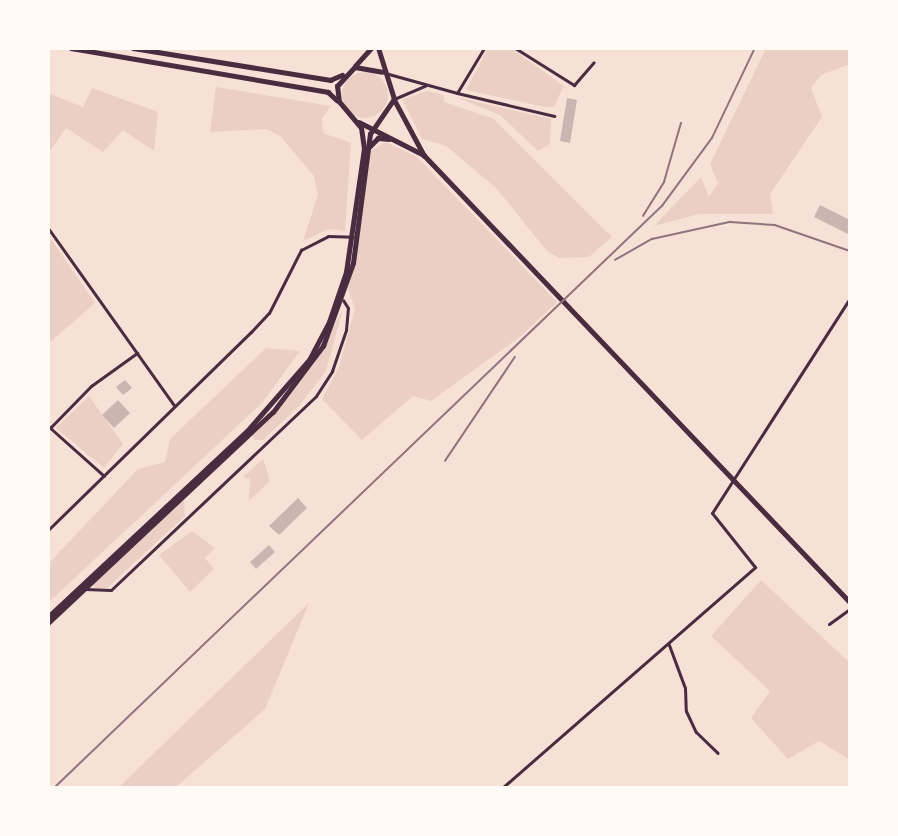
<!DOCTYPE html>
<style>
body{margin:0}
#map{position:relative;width:898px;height:836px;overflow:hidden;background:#f7e1d7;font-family:Barlow,sans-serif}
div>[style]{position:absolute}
.green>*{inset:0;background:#ebcfc5}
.round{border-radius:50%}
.building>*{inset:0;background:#ccb4b1}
.minor>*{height:3px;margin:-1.5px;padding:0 1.5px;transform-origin:1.5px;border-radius:1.5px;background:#4a2c40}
.secondary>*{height:4.5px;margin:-2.25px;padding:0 2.25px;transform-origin:2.25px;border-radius:2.25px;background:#4a2c40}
.rail>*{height:1.5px;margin:-0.75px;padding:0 0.75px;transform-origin:0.75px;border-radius:0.75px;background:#8f747c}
span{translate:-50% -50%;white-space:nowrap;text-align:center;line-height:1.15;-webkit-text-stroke:4.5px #fffaf5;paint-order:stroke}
.frame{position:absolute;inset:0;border:50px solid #fffaf5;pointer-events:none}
</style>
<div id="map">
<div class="green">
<i style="clip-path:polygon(488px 48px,511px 48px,568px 89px,563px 87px,554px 107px,545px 107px,466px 90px)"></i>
<i style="clip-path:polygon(766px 48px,850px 48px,850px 64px,821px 75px,811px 88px,822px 117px,770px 194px,773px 214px,699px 214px,654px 226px,701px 177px,709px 197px,718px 183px,710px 164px)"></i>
<i class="round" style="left:342px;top:72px;width:46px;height:46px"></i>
<i style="clip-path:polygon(216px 87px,331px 106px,322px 118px,323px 133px,351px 143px,345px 231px,329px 229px,303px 241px,318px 195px,314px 176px,280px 136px,266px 129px,210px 132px)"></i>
<i style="clip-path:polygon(92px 88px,158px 112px,154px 151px,123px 130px,103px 152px,66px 128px,48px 154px,48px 93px,83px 107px)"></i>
<i style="clip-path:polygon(428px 91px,444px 95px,444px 102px,494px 119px,612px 237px,589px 257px,559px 258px,547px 251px,496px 188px,446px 146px,422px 139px,402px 99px)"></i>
<i style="clip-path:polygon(456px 97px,551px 119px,550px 144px,538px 151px,500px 115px)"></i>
<i style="clip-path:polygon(386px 142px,417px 157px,557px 302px,521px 336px,431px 401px,413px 396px,362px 440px,322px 399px,339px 367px,355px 309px,348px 289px,370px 151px)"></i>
<i style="clip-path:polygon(51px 239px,95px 303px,48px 344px,48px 252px)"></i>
<i style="clip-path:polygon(343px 309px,326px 371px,300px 405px,263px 440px,255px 440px,251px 434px,314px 364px)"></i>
<i style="clip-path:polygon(266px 348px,300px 351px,262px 403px,48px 603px,48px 564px,138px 469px,165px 462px,170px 439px)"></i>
<i style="clip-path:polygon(89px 396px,123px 444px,104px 468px,56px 428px)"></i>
<i style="clip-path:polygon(263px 459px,270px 481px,249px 501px,250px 479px,243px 477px)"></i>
<i style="clip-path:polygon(184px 498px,185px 516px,107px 588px,95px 588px,93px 584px)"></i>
<i style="clip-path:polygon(192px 531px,215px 548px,205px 558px,214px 569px,190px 592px,159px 555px)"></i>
<i style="clip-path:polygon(761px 580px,850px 663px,850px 760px,819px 741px,788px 759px,751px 718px,770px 691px,711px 636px)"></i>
<i style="clip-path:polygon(309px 603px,265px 709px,175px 788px,118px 788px)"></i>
</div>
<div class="building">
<i style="clip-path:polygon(567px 98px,577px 100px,570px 143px,560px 141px)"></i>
<i style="clip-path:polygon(820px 205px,850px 220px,850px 235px,814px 217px)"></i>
<i style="clip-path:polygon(125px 380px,132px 388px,123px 395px,116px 387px)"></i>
<i style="clip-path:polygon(118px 400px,130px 413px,114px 428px,102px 415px)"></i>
<i style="clip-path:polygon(298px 498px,307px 508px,279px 535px,269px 526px)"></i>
<i style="clip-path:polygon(269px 545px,275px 552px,256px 569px,250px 562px)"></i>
</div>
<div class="minor">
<i style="left:515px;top:48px;width:70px;rotate:32.1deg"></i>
<i style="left:574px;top:85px;width:30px;rotate:-49deg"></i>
<i style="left:385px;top:73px;width:75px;rotate:15.5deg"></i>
<i style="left:457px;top:93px;width:52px;rotate:-59deg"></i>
<i style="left:457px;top:93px;width:100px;rotate:13.3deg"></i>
<i style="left:394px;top:99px;width:34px;rotate:-23deg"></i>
<i style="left:48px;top:228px;width:217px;rotate:54.6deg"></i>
<i style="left:48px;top:426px;width:75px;rotate:41.8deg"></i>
<i style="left:50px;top:428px;width:59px;rotate:-45.7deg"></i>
<i style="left:91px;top:386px;width:57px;rotate:-35.7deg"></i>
<i style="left:48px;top:530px;width:284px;rotate:-44.3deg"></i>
<i style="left:251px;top:332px;width:26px;rotate:-47deg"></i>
<i style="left:269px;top:313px;width:71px;rotate:-63.1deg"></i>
<i style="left:301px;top:250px;width:30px;rotate:-27deg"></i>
<i style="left:328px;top:236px;width:25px;rotate:2deg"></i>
<i style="left:85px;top:589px;width:26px;rotate:2deg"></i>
<i style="left:111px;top:590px;width:282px;rotate:-43.4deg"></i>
<i style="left:316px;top:396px;width:30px;rotate:-57deg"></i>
<i style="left:332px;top:371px;width:43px;rotate:-71.1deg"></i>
<i style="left:346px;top:330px;width:22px;rotate:-85deg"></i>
<i style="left:348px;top:308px;width:9px;rotate:-122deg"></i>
<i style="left:829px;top:624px;width:26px;rotate:-36deg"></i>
<i style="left:669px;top:645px;width:46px;rotate:69.6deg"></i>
<i style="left:685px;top:688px;width:23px;rotate:88deg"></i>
<i style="left:686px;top:711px;width:23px;rotate:65deg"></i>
<i style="left:696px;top:732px;width:30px;rotate:44deg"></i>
<i style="left:502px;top:788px;width:336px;rotate:-41.1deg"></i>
<i style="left:755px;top:567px;width:69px;rotate:-128.5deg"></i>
<i style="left:712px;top:513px;width:255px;rotate:-57.3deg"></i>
</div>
<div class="secondary">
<i style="left:71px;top:48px;width:261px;rotate:9.7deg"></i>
<i style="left:328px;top:92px;width:12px;rotate:42deg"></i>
<i style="left:133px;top:48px;width:200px;rotate:9.2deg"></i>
<i style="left:330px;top:80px;width:13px;rotate:-23deg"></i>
<i style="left:355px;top:66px;width:24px;rotate:-48deg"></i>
<i style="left:394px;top:99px;width:64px;rotate:61.8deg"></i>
<i style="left:424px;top:155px;width:617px;rotate:46.38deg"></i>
<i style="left:359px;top:122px;width:73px;rotate:26.9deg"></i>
<i style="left:369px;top:147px;width:13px;rotate:-45deg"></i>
<i style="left:378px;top:138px;width:11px;rotate:5deg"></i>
<i style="left:48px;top:617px;width:272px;rotate:-43.1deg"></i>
<i style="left:247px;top:431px;width:94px;rotate:-48.9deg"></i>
<i style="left:309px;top:360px;width:43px;rotate:-62.2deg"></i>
<i style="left:329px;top:322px;width:53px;rotate:-71.2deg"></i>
<i style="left:346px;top:272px;width:124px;rotate:-81.7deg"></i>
<i style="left:364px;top:149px;width:21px;rotate:-98deg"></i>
<i style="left:361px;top:128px;width:34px;rotate:-130deg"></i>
<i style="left:339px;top:102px;width:16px;rotate:-97deg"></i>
<i style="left:337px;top:86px;width:26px;rotate:-47deg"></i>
<i style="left:355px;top:67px;width:27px;rotate:10deg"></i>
<i style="left:48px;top:623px;width:308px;rotate:-43.2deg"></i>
<i style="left:273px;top:412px;width:83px;rotate:-52.9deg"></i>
<i style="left:323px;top:346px;width:88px;rotate:-70.1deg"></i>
<i style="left:353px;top:263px;width:130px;rotate:-82.5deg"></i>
<i style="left:370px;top:134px;width:42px;rotate:-55.6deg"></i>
<i style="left:394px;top:99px;width:53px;rotate:-107.4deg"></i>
</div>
<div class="rail">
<i style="left:643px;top:216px;width:40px;rotate:-58deg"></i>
<i style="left:664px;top:182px;width:61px;rotate:-73.9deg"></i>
<i style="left:615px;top:260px;width:43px;rotate:-29.6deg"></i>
<i style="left:652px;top:239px;width:80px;rotate:-12.3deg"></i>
<i style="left:730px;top:222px;width:45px;rotate:3.8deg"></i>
<i style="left:775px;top:225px;width:79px;rotate:19.1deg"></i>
<i style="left:445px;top:461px;width:125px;rotate:-56.1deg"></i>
<i style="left:54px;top:788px;width:842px;rotate:-43.75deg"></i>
<i style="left:662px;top:206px;width:84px;rotate:-53.7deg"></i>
<i style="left:712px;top:138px;width:100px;rotate:-64.5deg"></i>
</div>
<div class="frame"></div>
</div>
